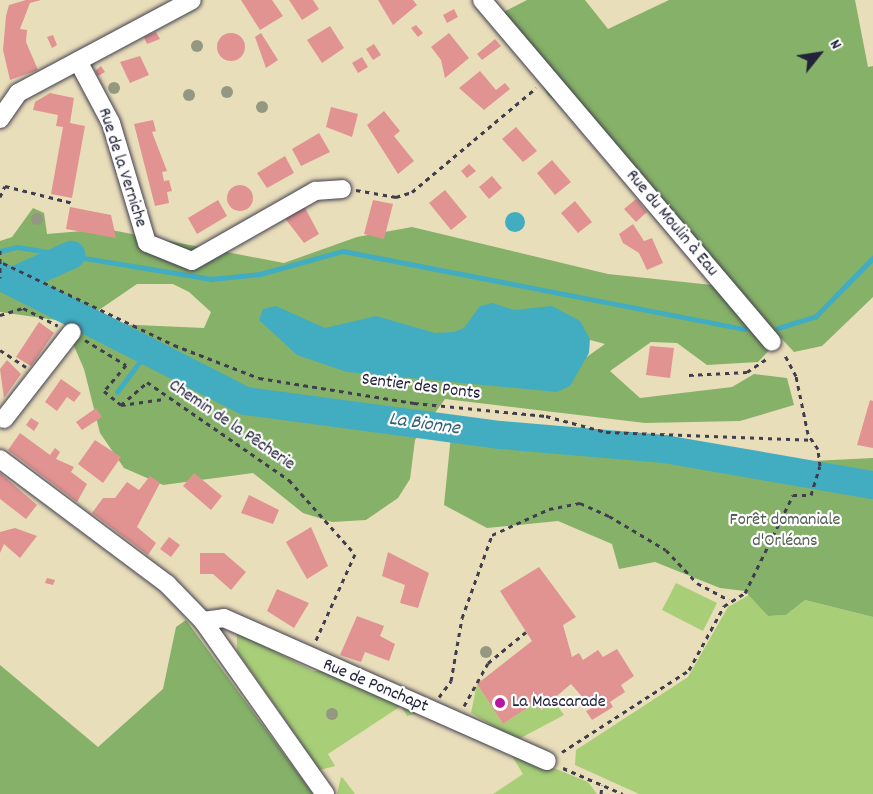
<!DOCTYPE html>
<meta charset="utf-8">
<style>
body{margin:0}
#map{position:relative;width:873px;height:794px;overflow:hidden;background:#e9deba;font-family:Dekko,sans-serif}
div>[style]{position:absolute}
.green>*{inset:0;background:#a8ce78}
.forest>*{inset:0;background:#86b168}
.water>*{inset:0;background:#42adc1}
.round{border-radius:50%}
.stream>*{height:4.5px;margin:-2.25px;padding:0 2.25px;transform-origin:2.25px;border-radius:2.25px;background:#42adc1}
.river>*{height:28px;margin:-14px;padding:0 14px;transform-origin:14px;border-radius:14px;background:#42adc1}
.building>*{inset:0;background:#e19392}
.path>*{height:3px;margin-top:-1.5px;transform-origin:0;background:repeating-linear-gradient(90deg,#403e4e 0 4.5px,transparent 0 9px)}
.roads{filter:drop-shadow(0 0 2px #403e4e) drop-shadow(0 0 2px #403e4e)}
.minor>*{height:18px;margin:-9px;padding:0 9px;transform-origin:9px;border-radius:9px;background:#fff}
.trees>*{width:12px;height:12px;margin:-6px;border-radius:50%;background:#959880}
.dots>*{width:16px;height:16px;translate:-50% -50%;box-sizing:border-box;border:3px solid #fff;border-radius:50%}
span{translate:-50% -50%;white-space:nowrap;text-align:center;line-height:1.15;-webkit-text-stroke:4.5px #fff;paint-order:stroke}
.street-label{font-size:18px;color:#22223b}
.park-label{font-size:18px;color:#515e50}
.poi-label{font-size:18px;color:#22223b}
.left{translate:0 -50%;text-align:left}
.water-label{font-size:20px;color:#306177;font-style:italic}
.north{position:absolute;left:789px;top:24px;width:60px;height:60px;-webkit-text-stroke:4px #fff;paint-order:stroke;rotate:60deg;font-size:16px;font-weight:700;line-height:24px;text-align:center;color:#22223b}
.north::after{content:'';display:block;margin:auto;width:21px;height:27px;background:#22223b;clip-path:polygon(50% 0,100% 100%,50% 72%,0 100%)}
</style>
<div id="map">
<div class="green">
<i style="clip-path:polygon(676px 583px,717px 603px,703px 631px,662px 610px)"></i>
<i style="clip-path:polygon(749px 595px,768px 616px,786px 615px,805px 600px,873px 617px,873px 794px,639px 794px,575px 765px,576px 750px,688px 677px,728px 607px)"></i>
<i style="clip-path:polygon(237px 632px,313px 671px,326px 671px,420px 713px,407px 716px,401px 706px,328px 754px,335px 766px,320px 770px,237px 651px)"></i>
<i style="clip-path:polygon(477px 684px,503px 724px,535px 703px,541px 710px,554px 701px,564px 715px,517px 740px,471px 713px)"></i>
<i style="clip-path:polygon(517px 753px,588px 782px,597px 794px,493px 794px,523px 774px,512px 756px)"></i>
<i style="clip-path:polygon(341px 777px,343px 778px,355px 794px,337px 794px)"></i>
</div>
<div class="forest">
<i style="clip-path:polygon(evenodd,527px 0,585px 0,608px 29px,669px 0,855px 0,868px 67px,873px 66px,873px 297px,822px 346px,794px 352px,781px 338px,758px 362px,707px 365px,677px 343px,651px 342px,610px 371px,640px 398px,732px 387px,754px 374px,787px 378px,794px 405px,740px 421px,645px 423px,445px 399px,415px 440px,410px 479px,398px 498px,366px 520px,332px 522px,303px 513px,253px 473px,163px 485px,124px 468px,100px 433px,84px 369px,63px 321px,0 312px,0 241px,12px 237px,33px 208px,44px 213px,47px 234px,106px 229px,284px 263px,357px 237px,412px 227px,608px 274px,712px 285px,566px 110px,548px 95px,500px 14px,527px 0,137px 284px,173px 284px,189px 292px,211px 312px,204px 328px,114px 324px,96px 312px,137px 284px,527px 0,465px 335px,583px 338px,605px 344px,557px 378px,465px 335px)"></i>
<i style="clip-path:polygon(453px 415px,622px 454px,750px 464px,873px 458px,873px 617px,805px 600px,786px 615px,768px 616px,745px 591px,720px 588px,655px 562px,619px 569px,612px 544px,558px 521px,487px 528px,444px 505px)"></i>
<i style="clip-path:polygon(186px 620px,313px 794px,0 794px,0 665px,98px 747px,163px 689px,176px 627px)"></i>
</div>
<div class="water">
<i class="round" style="left:505px;top:212px;width:20px;height:20px"></i>
<i style="clip-path:polygon(493px 303px,514px 310px,552px 306px,580px 321px,590px 339px,589px 353px,570px 386px,557px 392px,347px 372px,297px 355px,259px 320px,263px 309px,276px 306px,325px 328px,376px 316px,435px 333px,454px 332px,464px 328px,480px 306px)"></i>
</div>
<div class="stream">
<i style="left:0;top:251px;width:18px;rotate:-13deg"></i>
<i style="left:18px;top:247px;width:196px;rotate:9.4deg"></i>
<i style="left:211px;top:279px;width:49px;rotate:-5.8deg"></i>
<i style="left:260px;top:274px;width:86px;rotate:-15.5deg"></i>
<i style="left:343px;top:251px;width:409px;rotate:11deg"></i>
<i style="left:778px;top:328px;width:39px;rotate:-17deg"></i>
<i style="left:815px;top:317px;width:83px;rotate:-45.5deg"></i>
<i style="left:117px;top:392px;width:50px;rotate:-53.1deg"></i>
</div>
<div class="river">
<i style="left:0;top:276px;width:275px;rotate:27deg"></i>
<i style="left:245px;top:401px;width:258px;rotate:7.6deg"></i>
<i style="left:501px;top:435px;width:164px;rotate:4.9deg"></i>
<i style="left:664px;top:449px;width:212px;rotate:9.8deg"></i>
<i style="left:13px;top:281px;width:64px;rotate:-24.1deg"></i>
</div>
<div class="building">
<i style="clip-path:polygon(26px 0,41px 0,30px 3px,20px 29px,27px 30px,26px 42px,38px 70px,10px 80px,3px 50px,6px 16px,9px 5px)"></i>
<i style="clip-path:polygon(241px 0,272px 0,283px 16px,260px 30px)"></i>
<i style="clip-path:polygon(289px 0,313px 0,319px 9px,302px 20px)"></i>
<i style="clip-path:polygon(378px 0,413px 0,417px 5px,393px 25px)"></i>
<i style="clip-path:polygon(454px 9px,458px 17px,447px 23px,443px 15px)"></i>
<i style="clip-path:polygon(416px 25px,423px 33px,418px 37px,411px 28px)"></i>
<i style="clip-path:polygon(330px 26px,344px 48px,322px 63px,307px 40px)"></i>
<i style="clip-path:polygon(156px 32px,160px 39px,147px 44px,144px 37px)"></i>
<i style="clip-path:polygon(261px 33px,278px 60px,266px 68px,255px 37px)"></i>
<i style="clip-path:polygon(449px 33px,469px 58px,445px 78px,441px 60px,431px 47px)"></i>
<i class="round" style="left:217px;top:33px;width:28px;height:28px"></i>
<i style="clip-path:polygon(53px 35px,57px 45px,52px 48px,47px 37px)"></i>
<i style="clip-path:polygon(495px 39px,501px 46px,482px 60px,477px 54px)"></i>
<i style="clip-path:polygon(374px 44px,381px 55px,373px 60px,366px 49px)"></i>
<i style="clip-path:polygon(140px 56px,149px 75px,130px 83px,120px 62px)"></i>
<i style="clip-path:polygon(362px 57px,368px 67px,358px 73px,352px 63px)"></i>
<i style="clip-path:polygon(101px 66px,105px 72px,98px 76px,95px 71px)"></i>
<i style="clip-path:polygon(480px 71px,496px 90px,505px 83px,510px 89px,484px 110px,459px 88px)"></i>
<i style="clip-path:polygon(50px 93px,74px 98px,70px 123px,85px 126px,72px 198px,51px 194px,63px 127px,56px 126px,58px 115px,33px 110px,35px 102px)"></i>
<i style="clip-path:polygon(331px 107px,358px 114px,352px 137px,326px 127px)"></i>
<i style="clip-path:polygon(384px 111px,400px 131px,394px 136px,414px 161px,398px 174px,367px 125px)"></i>
<i style="clip-path:polygon(153px 120px,156px 131px,152px 132px,167px 171px,162px 172px,164px 181px,169px 180px,172px 191px,167px 192px,169px 203px,155px 206px,134px 124px)"></i>
<i style="clip-path:polygon(516px 127px,537px 151px,523px 162px,502px 139px)"></i>
<i style="clip-path:polygon(319px 133px,330px 152px,301px 166px,292px 149px)"></i>
<i style="clip-path:polygon(285px 156px,294px 173px,267px 188px,257px 173px)"></i>
<i style="clip-path:polygon(552px 160px,571px 182px,555px 195px,537px 173px)"></i>
<i style="clip-path:polygon(469px 164px,476px 171px,467px 178px,461px 171px)"></i>
<i style="clip-path:polygon(492px 176px,502px 188px,489px 199px,479px 187px)"></i>
<i class="round" style="left:227px;top:185px;width:26px;height:26px"></i>
<i style="clip-path:polygon(445px 190px,467px 217px,451px 230px,429px 203px)"></i>
<i style="clip-path:polygon(636px 199px,647px 212px,636px 222px,624px 209px)"></i>
<i style="clip-path:polygon(218px 200px,227px 216px,197px 234px,188px 218px)"></i>
<i style="clip-path:polygon(373px 200px,393px 204px,384px 239px,364px 234px)"></i>
<i style="clip-path:polygon(575px 201px,592px 222px,578px 233px,561px 213px)"></i>
<i style="clip-path:polygon(304px 206px,319px 234px,304px 243px,284px 217px)"></i>
<i style="clip-path:polygon(70px 207px,111px 215px,116px 238px,66px 229px)"></i>
<i style="clip-path:polygon(633px 224px,644px 241px,652px 238px,663px 263px,647px 270px,639px 253px,623px 243px,619px 234px)"></i>
<i style="clip-path:polygon(39px 322px,54px 333px,31px 366px,16px 357px)"></i>
<i style="clip-path:polygon(650px 346px,674px 348px,670px 378px,646px 375px)"></i>
<i style="clip-path:polygon(7px 360px,21px 374px,4px 398px,0 369px)"></i>
<i style="clip-path:polygon(61px 379px,81px 393px,74px 402px,67px 397px,57px 411px,45px 402px)"></i>
<i style="clip-path:polygon(870px 400px,873px 401px,873px 448px,857px 445px)"></i>
<i style="clip-path:polygon(96px 408px,102px 417px,82px 430px,76px 422px)"></i>
<i style="clip-path:polygon(31px 418px,39px 423px,34px 431px,26px 425px)"></i>
<i style="clip-path:polygon(20px 433px,50px 455px,55px 448px,60px 452px,56px 459px,74px 467px,71px 472px,87px 484px,77px 502px,8px 450px)"></i>
<i style="clip-path:polygon(95px 440px,121px 457px,103px 483px,78px 464px)"></i>
<i style="clip-path:polygon(0 473px,37px 505px,26px 519px,0 499px)"></i>
<i style="clip-path:polygon(194px 473px,222px 496px,211px 510px,183px 486px)"></i>
<i style="clip-path:polygon(150px 476px,160px 483px,137px 527px,156px 543px,148px 555px,92px 513px,103px 498px,115px 498px,127px 482px,139px 490px)"></i>
<i style="clip-path:polygon(249px 495px,279px 510px,273px 524px,241px 513px)"></i>
<i style="clip-path:polygon(311px 527px,328px 566px,307px 579px,286px 542px)"></i>
<i style="clip-path:polygon(15px 528px,37px 536px,20px 558px,4px 544px,0 553px,0 532px)"></i>
<i style="clip-path:polygon(169px 537px,180px 545px,171px 557px,160px 549px)"></i>
<i style="clip-path:polygon(388px 552px,429px 573px,418px 608px,400px 603px,405px 585px,382px 576px)"></i>
<i style="clip-path:polygon(200px 553px,224px 553px,246px 572px,231px 590px,213px 574px,200px 574px)"></i>
<i style="clip-path:polygon(539px 567px,576px 617px,563px 625px,572px 657px,579px 653px,583px 660px,598px 650px,603px 657px,617px 649px,634px 676px,621px 685px,625px 692px,610px 702px,613px 707px,592px 720px,586px 711px,592px 708px,571px 684px,540px 710px,535px 703px,503px 724px,477px 684px,532px 641px,500px 591px)"></i>
<i style="clip-path:polygon(47px 578px,55px 580px,53px 585px,45px 583px)"></i>
<i style="clip-path:polygon(277px 589px,309px 603px,294px 628px,267px 611px)"></i>
<i style="clip-path:polygon(357px 616px,384px 626px,380px 636px,395px 644px,389px 661px,365px 652px,361px 662px,340px 655px)"></i>
</div>
<div class="path">
<i style="left:356px;top:190px;width:41px;rotate:9.9deg"></i>
<i style="left:396px;top:197px;width:17px;rotate:-17deg"></i>
<i style="left:412px;top:192px;width:162px;rotate:-40deg"></i>
<i style="left:0;top:197px;width:12px;rotate:-66deg"></i>
<i style="left:5px;top:186px;width:70px;rotate:14deg"></i>
<i style="left:0;top:250px;width:28px;rotate:90deg"></i>
<i style="left:3px;top:263px;width:190px;rotate:25.6deg"></i>
<i style="left:174px;top:345px;width:91px;rotate:21.2deg"></i>
<i style="left:259px;top:378px;width:157px;rotate:9.2deg"></i>
<i style="left:414px;top:403px;width:133px;rotate:5.6deg"></i>
<i style="left:546px;top:416px;width:62px;rotate:14.9deg"></i>
<i style="left:606px;top:432px;width:205px;rotate:2.2deg"></i>
<i style="left:0;top:315px;width:24px;rotate:-17deg"></i>
<i style="left:23px;top:308px;width:39px;rotate:27deg"></i>
<i style="left:85px;top:340px;width:48px;rotate:31.4deg"></i>
<i style="left:126px;top:365px;width:34px;rotate:130deg"></i>
<i style="left:104px;top:391px;width:22px;rotate:39deg"></i>
<i style="left:121px;top:405px;width:35px;rotate:-41deg"></i>
<i style="left:147px;top:382px;width:173px;rotate:34.6deg"></i>
<i style="left:289px;top:480px;width:99px;rotate:48.3deg"></i>
<i style="left:355px;top:554px;width:97px;rotate:114.4deg"></i>
<i style="left:0;top:350px;width:31px;rotate:33deg"></i>
<i style="left:689px;top:375px;width:58px;rotate:-3deg"></i>
<i style="left:747px;top:372px;width:25px;rotate:-34deg"></i>
<i style="left:121px;top:405px;width:43px;rotate:-7.9deg"></i>
<i style="left:439px;top:697px;width:20px;rotate:-53deg"></i>
<i style="left:451px;top:681px;width:64px;rotate:-80.1deg"></i>
<i style="left:462px;top:618px;width:88px;rotate:-70.1deg"></i>
<i style="left:492px;top:535px;width:63px;rotate:-24.5deg"></i>
<i style="left:549px;top:509px;width:32px;rotate:-11deg"></i>
<i style="left:580px;top:503px;width:32px;rotate:24deg"></i>
<i style="left:609px;top:516px;width:66px;rotate:30.8deg"></i>
<i style="left:666px;top:550px;width:45px;rotate:46.8deg"></i>
<i style="left:697px;top:583px;width:36px;rotate:28deg"></i>
<i style="left:464px;top:706px;width:49px;rotate:-60.8deg"></i>
<i style="left:488px;top:663px;width:49px;rotate:-39.2deg"></i>
<i style="left:562px;top:752px;width:151px;rotate:-32.8deg"></i>
<i style="left:689px;top:670px;width:73px;rotate:-61.3deg"></i>
<i style="left:724px;top:606px;width:25px;rotate:-32deg"></i>
<i style="left:745px;top:593px;width:109px;rotate:-63.9deg"></i>
<i style="left:793px;top:495px;width:18px"></i>
<i style="left:811px;top:495px;width:30px;rotate:-73deg"></i>
<i style="left:820px;top:466px;width:17px;rotate:-97deg"></i>
<i style="left:818px;top:449px;width:18px;rotate:-124deg"></i>
<i style="left:808px;top:434px;width:59px;rotate:-101.7deg"></i>
<i style="left:796px;top:376px;width:26px;rotate:-118deg"></i>
<i style="left:563px;top:768px;width:65px;rotate:23.4deg"></i>
<i style="left:601px;top:794px;width:9px;rotate:-84deg"></i>
</div>
<div class="roads">
<div class="minor">
<i style="left:482px;top:0;width:448px;rotate:49.7deg"></i>
<i style="left:78px;top:61px;width:70px;rotate:62deg"></i>
<i style="left:111px;top:123px;width:125px;rotate:73.3deg"></i>
<i style="left:147px;top:243px;width:48px;rotate:21.8deg"></i>
<i style="left:192px;top:261px;width:142px;rotate:-29.6deg"></i>
<i style="left:315px;top:191px;width:27px;rotate:-4deg"></i>
<i style="left:0;top:119px;width:32px;rotate:-55deg"></i>
<i style="left:18px;top:93px;width:197px;rotate:-28.1deg"></i>
<i style="left:4px;top:419px;width:110px;rotate:-52deg"></i>
<i style="left:0;top:459px;width:209px;rotate:36.8deg"></i>
<i style="left:167px;top:584px;width:52px;rotate:45.8deg"></i>
<i style="left:203px;top:621px;width:212px;rotate:54.8deg"></i>
<i style="left:203px;top:621px;width:21px;rotate:-8deg"></i>
<i style="left:224px;top:618px;width:353px;rotate:23.9deg"></i>
</div>
</div>
<div class="trees">
<i style="left:197px;top:46px"></i>
<i style="left:114px;top:88px"></i>
<i style="left:227px;top:92px"></i>
<i style="left:189px;top:95px"></i>
<i style="left:262px;top:107px"></i>
<i style="left:37px;top:219px"></i>
<i style="left:486px;top:652px"></i>
<i style="left:332px;top:714px"></i>
</div>
<div class="dots">
<i style="left:500px;top:703px;background:#b5179e"></i>
</div>
<div class="street-label">
<span style="left:121px;top:168px;rotate:72deg">Rue de la Verniche</span>
<span style="left:671px;top:224px;rotate:50deg">Rue du Moulin à Eau</span>
<span style="left:421px;top:388px;rotate:7deg">Sentier des Ponts</span>
<span style="left:231px;top:426px;rotate:34deg">Chemin de la Pêcherie</span>
<span style="left:375px;top:687px;rotate:23deg">Rue de Ponchapt</span>
</div>
<div class="park-label">
<span style="left:785px;top:532px">Forêt domaniale<br>d'Orléans</span>
</div>
<div class="poi-label">
<span class="left" style="left:512px;top:703px">La Mascarade</span>
</div>
<div class="water-label">
<span style="left:424px;top:425px;rotate:8deg">La Bionne</span>
</div>
<div class="north">N</div>
</div>
